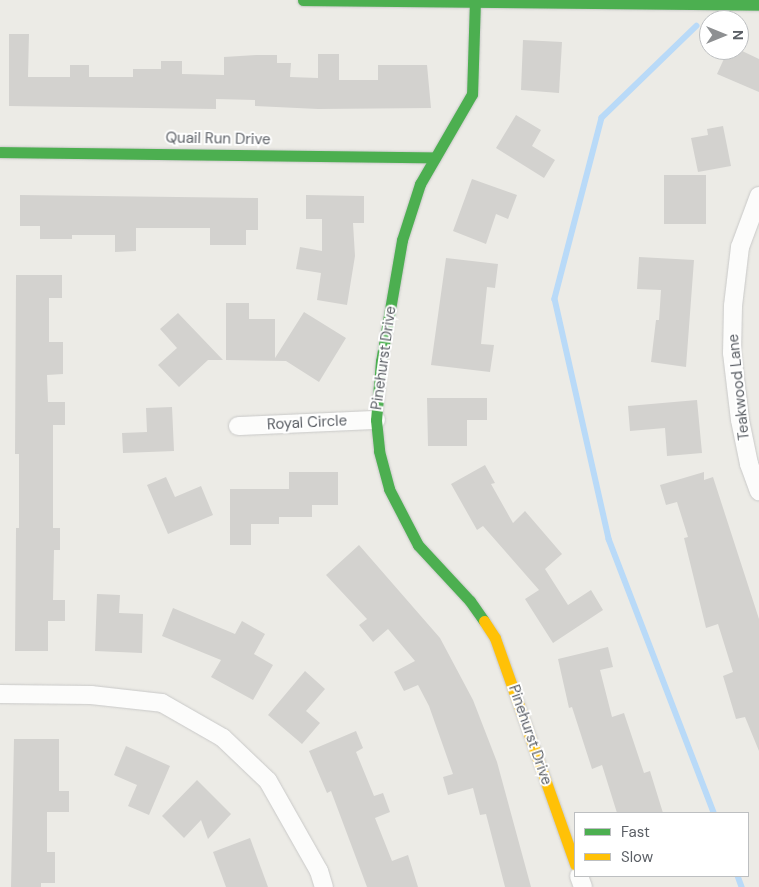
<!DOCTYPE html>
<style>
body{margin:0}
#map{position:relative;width:759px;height:887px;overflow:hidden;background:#ecebe6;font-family:"DM Sans",sans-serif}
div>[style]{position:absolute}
.stream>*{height:5.5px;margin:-2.75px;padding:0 2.75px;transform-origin:2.75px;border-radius:2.75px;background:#b9daf8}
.building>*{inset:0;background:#d3d2cf}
.roads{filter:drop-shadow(0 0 1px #c9c9c8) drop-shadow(0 0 1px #c9c9c8)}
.street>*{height:18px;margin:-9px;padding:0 9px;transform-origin:9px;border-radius:9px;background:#fcfcfb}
.fast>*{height:11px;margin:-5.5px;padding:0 5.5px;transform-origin:5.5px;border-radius:5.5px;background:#4caf50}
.slow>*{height:11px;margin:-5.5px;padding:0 5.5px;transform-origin:5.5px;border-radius:5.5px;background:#ffc107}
span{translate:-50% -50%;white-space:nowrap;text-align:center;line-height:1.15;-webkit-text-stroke:4px #fff;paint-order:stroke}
.street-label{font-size:15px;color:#5b5f65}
.legend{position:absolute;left:574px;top:812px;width:175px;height:65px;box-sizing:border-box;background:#fff;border:1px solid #bdbfc1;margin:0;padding:6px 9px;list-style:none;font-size:15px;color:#5b5f65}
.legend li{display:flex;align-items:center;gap:10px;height:25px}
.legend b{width:25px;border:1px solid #bdbfc1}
.north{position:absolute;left:699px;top:10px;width:50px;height:50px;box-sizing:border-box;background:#fff;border:1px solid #bdbfc1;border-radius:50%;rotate:90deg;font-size:14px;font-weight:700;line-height:20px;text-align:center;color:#5b5f65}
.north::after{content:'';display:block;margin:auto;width:18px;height:22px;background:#8e9092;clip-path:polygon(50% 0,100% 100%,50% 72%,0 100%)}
</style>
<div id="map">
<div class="stream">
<i style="left:697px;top:26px;width:132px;rotate:135.9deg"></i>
<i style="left:602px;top:118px;width:187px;rotate:104.6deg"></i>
<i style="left:555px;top:299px;width:246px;rotate:77.3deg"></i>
<i style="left:609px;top:539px;width:293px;rotate:69deg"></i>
<i style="left:738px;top:876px;width:12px;rotate:70deg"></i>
</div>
<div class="building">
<i style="clip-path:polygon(9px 34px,29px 34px,28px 77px,70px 77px,70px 65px,89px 65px,89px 77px,133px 77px,133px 69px,161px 69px,161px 61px,182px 61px,182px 74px,224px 75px,224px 57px,256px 55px,277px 55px,277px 63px,291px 63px,290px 77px,318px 78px,318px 54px,339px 54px,339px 80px,378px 80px,378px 65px,427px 65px,431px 108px,318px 109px,255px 106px,255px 100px,216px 99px,216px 109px,9px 106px)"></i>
<i style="clip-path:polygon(523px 40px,562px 42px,559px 93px,521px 90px)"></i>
<i style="clip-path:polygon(728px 50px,740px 50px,759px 59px,759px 92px,717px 74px)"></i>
<i style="clip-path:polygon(516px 115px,541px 130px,532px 146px,555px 160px,544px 178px,496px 148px)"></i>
<i style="clip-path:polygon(723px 126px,731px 166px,698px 172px,691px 138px,708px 135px,707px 129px)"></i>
<i style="clip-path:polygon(664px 175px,706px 175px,706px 224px,664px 224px)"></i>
<i style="clip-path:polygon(472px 179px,517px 195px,508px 219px,496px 214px,486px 244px,453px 231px)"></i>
<i style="clip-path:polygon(20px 195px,258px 198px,258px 230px,246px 230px,246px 245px,210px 245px,210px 228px,136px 228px,136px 251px,115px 252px,115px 235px,72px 235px,72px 239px,40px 239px,40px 226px,20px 226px)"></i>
<i style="clip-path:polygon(306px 195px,364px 196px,364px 223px,353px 223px,355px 256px,347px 305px,317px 300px,321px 273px,296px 269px,300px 247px,322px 251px,322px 219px,306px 219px)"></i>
<i style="clip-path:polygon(639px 257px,694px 260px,686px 367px,651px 362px,656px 320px,659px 320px,661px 290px,637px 289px)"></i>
<i style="clip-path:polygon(446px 258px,498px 264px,495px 288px,487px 287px,481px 344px,494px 345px,490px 372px,431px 365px)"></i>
<i style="clip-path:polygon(16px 275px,62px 275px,62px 298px,49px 298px,49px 342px,63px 342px,63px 374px,47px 375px,48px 402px,65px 402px,65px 425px,53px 425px,53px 528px,60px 528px,60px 550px,54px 550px,53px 600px,65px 600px,65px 621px,48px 621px,48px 651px,15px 651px,16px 528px,19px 528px,19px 454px,15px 454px)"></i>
<i style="clip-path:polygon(226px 303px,249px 303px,249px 319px,275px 319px,275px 358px,304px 312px,346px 338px,319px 382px,286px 361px,226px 360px)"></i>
<i style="clip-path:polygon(178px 313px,223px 360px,208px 360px,179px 387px,158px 365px,177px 348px,160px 329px)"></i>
<i style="clip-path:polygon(427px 398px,487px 398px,487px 420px,467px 420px,467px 446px,428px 446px)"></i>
<i style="clip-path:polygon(697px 400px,702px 453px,667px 456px,665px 428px,630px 431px,628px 406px)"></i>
<i style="clip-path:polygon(172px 407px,174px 451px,123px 453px,122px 433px,147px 432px,146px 408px)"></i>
<i style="clip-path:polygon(485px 465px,495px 483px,491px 484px,513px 523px,525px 511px,562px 554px,545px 569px,568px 605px,591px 590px,603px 610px,553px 643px,525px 599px,539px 590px,483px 526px,477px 530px,451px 484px)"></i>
<i style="clip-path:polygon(289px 472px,338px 472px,338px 505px,312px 505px,312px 517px,279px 517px,279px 524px,251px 524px,251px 545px,230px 545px,230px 489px,289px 489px)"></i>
<i style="clip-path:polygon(704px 472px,704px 480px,713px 477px,759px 619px,759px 751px,745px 717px,736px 719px,723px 676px,733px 672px,718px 624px,706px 628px,684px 538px,688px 537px,677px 502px,666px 505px,660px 485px)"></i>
<i style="clip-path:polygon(166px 477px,175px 497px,201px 486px,213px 515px,168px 534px,147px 485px)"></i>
<i style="clip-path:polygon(359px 545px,440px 638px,473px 700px,497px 762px,531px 887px,505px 887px,486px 814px,480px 815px,473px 788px,448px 795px,443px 777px,453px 774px,429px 706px,418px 685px,404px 691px,394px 672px,415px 661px,388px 629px,373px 642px,359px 625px,367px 619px,326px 575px)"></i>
<i style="clip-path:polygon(97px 594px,120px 595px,119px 613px,143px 614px,142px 653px,95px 651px)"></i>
<i style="clip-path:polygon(173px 608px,235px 634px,242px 621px,265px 634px,254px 654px,273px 665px,253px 700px,211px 677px,221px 660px,162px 636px)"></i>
<i style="clip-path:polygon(608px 647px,613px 667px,600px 670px,612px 717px,624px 713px,644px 773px,650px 771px,663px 813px,617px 813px,602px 765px,592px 769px,572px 707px,569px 708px,558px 659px)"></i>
<i style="clip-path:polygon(305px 671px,325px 689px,306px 711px,320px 723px,302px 744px,268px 715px)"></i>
<i style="clip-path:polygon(356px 731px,363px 748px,356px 752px,374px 796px,383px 793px,390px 812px,375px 818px,392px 861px,408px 855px,418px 887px,367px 887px,331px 791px,327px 793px,309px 751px)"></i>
<i style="clip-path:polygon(14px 739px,59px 739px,59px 791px,69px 791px,69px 812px,47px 812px,47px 852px,55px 852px,55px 883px,41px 883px,41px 887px,11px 887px)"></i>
<i style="clip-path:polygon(126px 746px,170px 766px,149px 815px,128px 806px,137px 785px,114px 775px)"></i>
<i style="clip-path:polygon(197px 780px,231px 814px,208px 839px,201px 820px,184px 838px,162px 816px)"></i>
<i style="clip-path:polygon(250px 838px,268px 887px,226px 887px,213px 852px)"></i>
</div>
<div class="roads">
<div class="street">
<i style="left:759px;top:196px;width:54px;rotate:110.4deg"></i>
<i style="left:740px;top:247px;width:59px;rotate:96.8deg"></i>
<i style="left:733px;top:306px;width:47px;rotate:91.2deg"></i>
<i style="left:732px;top:353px;width:67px;rotate:83.2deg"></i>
<i style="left:740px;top:420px;width:45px;rotate:78.4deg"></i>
<i style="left:749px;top:464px;width:29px;rotate:70deg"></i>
<i style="left:238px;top:426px;width:138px;rotate:-2.5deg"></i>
<i style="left:0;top:694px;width:91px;rotate:0.6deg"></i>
<i style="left:91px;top:695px;width:71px;rotate:6.4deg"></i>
<i style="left:162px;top:703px;width:70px;rotate:29.8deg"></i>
<i style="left:223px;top:738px;width:62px;rotate:43.7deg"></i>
<i style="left:268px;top:781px;width:103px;rotate:60.5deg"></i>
<i style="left:319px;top:871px;width:17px;rotate:73deg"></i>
<i style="left:579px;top:876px;width:12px;rotate:70deg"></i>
</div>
<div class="fast">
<i style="left:303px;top:0;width:456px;rotate:0.6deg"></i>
<i style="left:475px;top:0;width:94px;rotate:91.8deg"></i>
<i style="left:472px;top:94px;width:104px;rotate:120deg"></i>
<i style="left:420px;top:184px;width:59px;rotate:107.8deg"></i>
<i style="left:402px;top:240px;width:123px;rotate:99.8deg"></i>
<i style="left:381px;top:361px;width:59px;rotate:94.8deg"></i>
<i style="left:376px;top:420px;width:31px;rotate:84deg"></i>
<i style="left:379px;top:451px;width:39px;rotate:75deg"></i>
<i style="left:389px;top:489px;width:63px;rotate:62.6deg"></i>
<i style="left:418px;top:545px;width:76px;rotate:47.1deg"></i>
<i style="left:470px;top:601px;width:24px;rotate:55deg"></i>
<i style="left:0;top:152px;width:435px;rotate:0.7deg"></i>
</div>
<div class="slow">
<i style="left:484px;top:621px;width:20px;rotate:57deg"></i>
<i style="left:495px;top:638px;width:240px;rotate:70.5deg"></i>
</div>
</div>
<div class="street-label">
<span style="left:218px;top:139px;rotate:1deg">Quail Run Drive</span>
<span style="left:384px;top:358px;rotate:-82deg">Pinehurst Drive</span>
<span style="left:739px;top:387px;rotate:-96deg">Teakwood Lane</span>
<span style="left:307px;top:423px;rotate:-3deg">Royal Circle</span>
<span style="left:530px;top:735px;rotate:71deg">Pinehurst Drive</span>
</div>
<ul class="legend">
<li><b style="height:6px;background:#4caf50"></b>Fast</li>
<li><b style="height:6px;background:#ffc107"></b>Slow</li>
</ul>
<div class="north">N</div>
</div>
